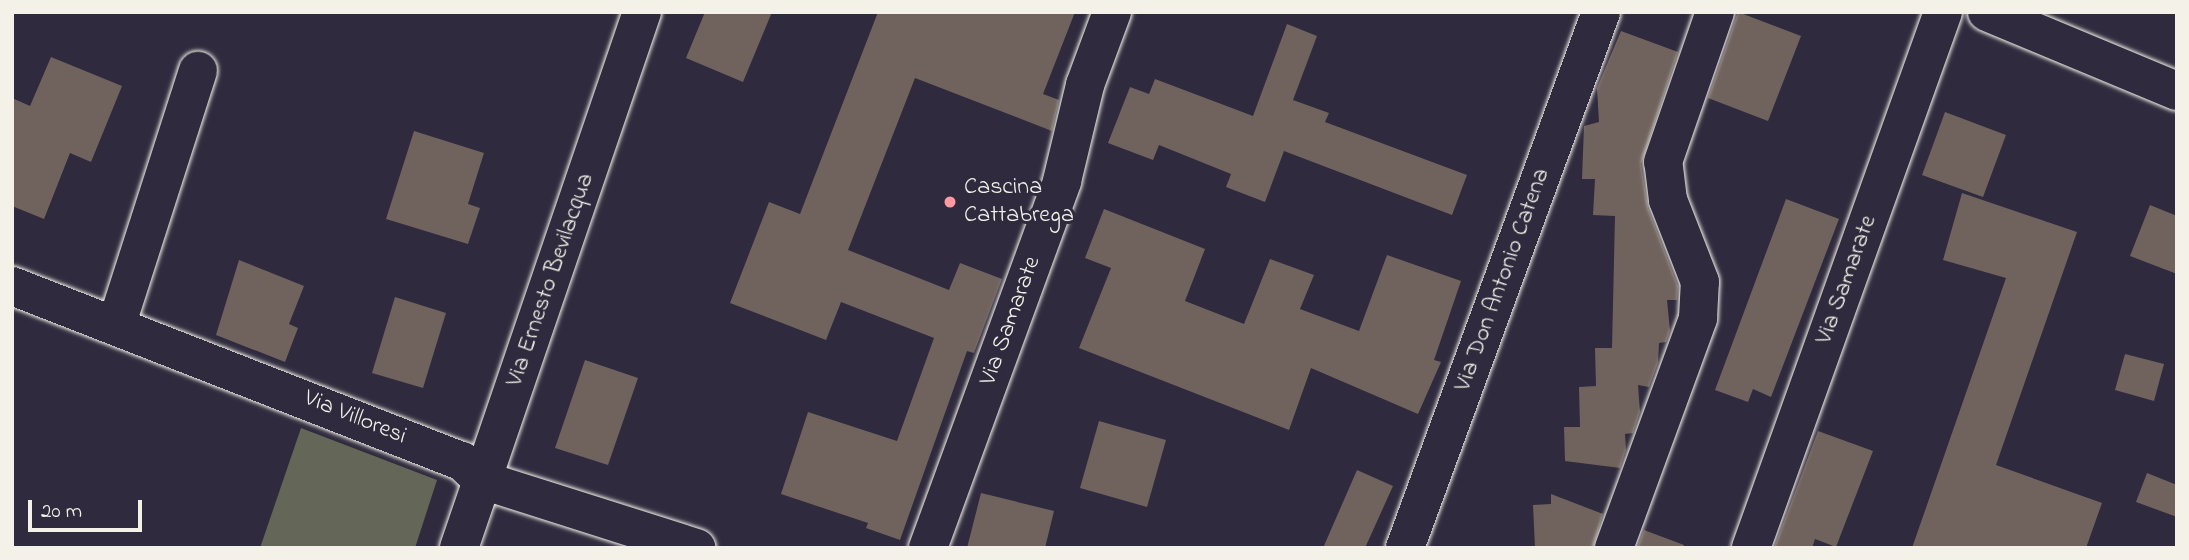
<!DOCTYPE html>
<style>
body{margin:0}
#map{position:relative;width:2189px;height:560px;overflow:hidden;background:#2f2a3d;font-family:"Indie Flower",sans-serif}
div>[style]{position:absolute}
.green>*{inset:0;background:#646657}
.building>*{inset:0;background:#70635e}
.roads{filter:drop-shadow(0 0 2px #f4f1e8) drop-shadow(0 0 2px #f4f1e8)}
.minor>*{height:38px;margin:-19px;padding:0 19px;transform-origin:19px;border-radius:19px;background:#2f2a3d}
.dots>*{width:19px;height:19px;translate:-50% -50%;box-sizing:border-box;border:4px solid #2f2a3d;border-radius:50%}
span{translate:-50% -50%;white-space:nowrap;text-align:center;line-height:1.15;-webkit-text-stroke:6px #2f2a3d;paint-order:stroke}
.poi-label{font-size:24px;color:#f4f1e8}
.left{translate:0 -50%;text-align:left}
.street-label{font-size:24px;color:#f4f1e8}
.frame{position:absolute;inset:0;border:14px solid #f4f1e8;pointer-events:none}
.scale{position:absolute;left:28px;top:500px;width:114px;height:32px;box-sizing:border-box;border:4px solid #f4f1e8;border-top:0;padding-left:9px;font-size:21px;line-height:24px;white-space:nowrap;color:#f4f1e8;-webkit-text-stroke:5px #2f2a3d;paint-order:stroke}
</style>
<div id="map">
<div class="green">
<i style="clip-path:polygon(301px 428px,437px 480px,415px 548px,260px 548px)"></i>
</div>
<div class="building">
<i style="clip-path:polygon(705px 12px,772px 12px,743px 82px,686px 58px)"></i>
<i style="clip-path:polygon(878px 12px,1075px 12px,1043px 94px,1059px 100px,1052px 131px,915px 78px,848px 250px,949px 290px,960px 263px,1002px 279px,974px 353px,967px 351px,900px 540px,866px 528px,868px 523px,781px 494px,808px 412px,897px 441px,934px 338px,841px 302px,826px 340px,730px 303px,769px 202px,800px 214px)"></i>
<i style="clip-path:polygon(1738px 12px,1801px 36px,1768px 121px,1708px 98px)"></i>
<i style="clip-path:polygon(1287px 24px,1317px 36px,1293px 100px,1329px 113px,1325px 122px,1467px 175px,1452px 215px,1284px 151px,1265px 202px,1226px 187px,1231px 174px,1159px 145px,1153px 160px,1108px 143px,1130px 87px,1149px 94px,1155px 79px,1253px 116px)"></i>
<i style="clip-path:polygon(1621px 31px,1678px 52px,1641px 164px,1648px 208px,1678px 286px,1677px 300px,1667px 300px,1670px 331px,1666px 342px,1659px 343px,1658px 363px,1649px 387px,1638px 385px,1640px 412px,1633px 433px,1625px 434px,1626px 450px,1620px 468px,1565px 461px,1564px 427px,1580px 427px,1579px 387px,1596px 386px,1595px 348px,1612px 348px,1615px 216px,1593px 215px,1595px 179px,1582px 179px,1584px 126px,1599px 122px,1597px 88px)"></i>
<i style="clip-path:polygon(51px 57px,122px 86px,91px 162px,70px 153px,44px 219px,12px 206px,12px 98px,30px 106px)"></i>
<i style="clip-path:polygon(1945px 112px,2006px 135px,1983px 197px,1922px 175px)"></i>
<i style="clip-path:polygon(414px 131px,484px 153px,468px 204px,480px 208px,468px 244px,386px 219px)"></i>
<i style="clip-path:polygon(1962px 193px,2077px 232px,1996px 465px,2102px 503px,2086px 548px,1912px 548px,2006px 278px,1943px 260px)"></i>
<i style="clip-path:polygon(1786px 199px,1839px 219px,1771px 397px,1753px 389px,1748px 402px,1715px 390px)"></i>
<i style="clip-path:polygon(2150px 205px,2177px 216px,2177px 274px,2130px 256px)"></i>
<i style="clip-path:polygon(1104px 209px,1205px 249px,1185px 301px,1244px 324px,1270px 259px,1314px 275px,1300px 309px,1359px 331px,1387px 255px,1461px 281px,1434px 360px,1441px 362px,1418px 414px,1311px 368px,1289px 430px,1079px 348px,1111px 268px,1085px 258px)"></i>
<i style="clip-path:polygon(239px 260px,304px 286px,289px 324px,298px 328px,285px 362px,216px 335px)"></i>
<i style="clip-path:polygon(395px 297px,446px 313px,423px 388px,372px 373px)"></i>
<i style="clip-path:polygon(2125px 354px,2164px 364px,2154px 401px,2115px 390px)"></i>
<i style="clip-path:polygon(585px 360px,638px 378px,608px 465px,555px 448px)"></i>
<i style="clip-path:polygon(1099px 421px,1166px 440px,1147px 507px,1080px 488px)"></i>
<i style="clip-path:polygon(1818px 431px,1873px 451px,1836px 547px,1815px 539px,1812px 548px,1774px 548px)"></i>
<i style="clip-path:polygon(1357px 470px,1393px 486px,1365px 548px,1323px 548px)"></i>
<i style="clip-path:polygon(2147px 473px,2177px 485px,2177px 517px,2136px 502px)"></i>
<i style="clip-path:polygon(981px 493px,1054px 511px,1045px 548px,967px 548px)"></i>
<i style="clip-path:polygon(1551px 494px,1603px 514px,1593px 548px,1535px 548px,1533px 505px,1551px 504px)"></i>
<i style="clip-path:polygon(1644px 530px,1684px 545px,1683px 548px,1637px 548px)"></i>
</div>
<div class="roads">
<div class="minor">
<i style="left:1987px;top:12px;width:206px;rotate:22.6deg"></i>
<i style="left:12px;top:286px;width:483px;rotate:21.3deg"></i>
<i style="left:462px;top:461px;width:28px;rotate:44deg"></i>
<i style="left:482px;top:480px;width:225px;rotate:17.6deg"></i>
<i style="left:117px;top:323px;width:265px;rotate:-72.2deg"></i>
<i style="left:459px;top:548px;width:566px;rotate:-71.15deg"></i>
<i style="left:928px;top:548px;width:391px;rotate:-69.9deg"></i>
<i style="left:1062px;top:181px;width:99px;rotate:-76.5deg"></i>
<i style="left:1085px;top:85px;width:78px;rotate:-69.7deg"></i>
<i style="left:1405px;top:548px;width:571px;rotate:-69.91deg"></i>
<i style="left:1614px;top:548px;width:245px;rotate:-69.9deg"></i>
<i style="left:1698px;top:318px;width:36px;rotate:-87deg"></i>
<i style="left:1700px;top:282px;width:88px;rotate:-111.3deg"></i>
<i style="left:1668px;top:200px;width:38px;rotate:-97deg"></i>
<i style="left:1663px;top:162px;width:159px;rotate:-70.9deg"></i>
<i style="left:1751px;top:548px;width:569px;rotate:-70.29deg"></i>
</div>
</div>
<div class="dots">
<i style="left:950px;top:202px;background:#ff9aa2"></i>
</div>
<div class="poi-label">
<span class="left" style="left:964px;top:202px">Cascina<br>Cattabrega</span>
</div>
<div class="street-label">
<span style="left:551px;top:280px;rotate:-71deg">Via Ernesto Bevilacqua</span>
<span style="left:1503px;top:280px;rotate:-70deg">Via Don Antonio Catena</span>
<span style="left:1847px;top:280px;rotate:-70deg">Via Samarate</span>
<span style="left:1011px;top:321px;rotate:-70deg">Via Samarate</span>
<span style="left:355px;top:418px;rotate:22deg">Via Villoresi</span>
</div>
<div class="frame"></div>
<div class="scale">20 m</div>
</div>
